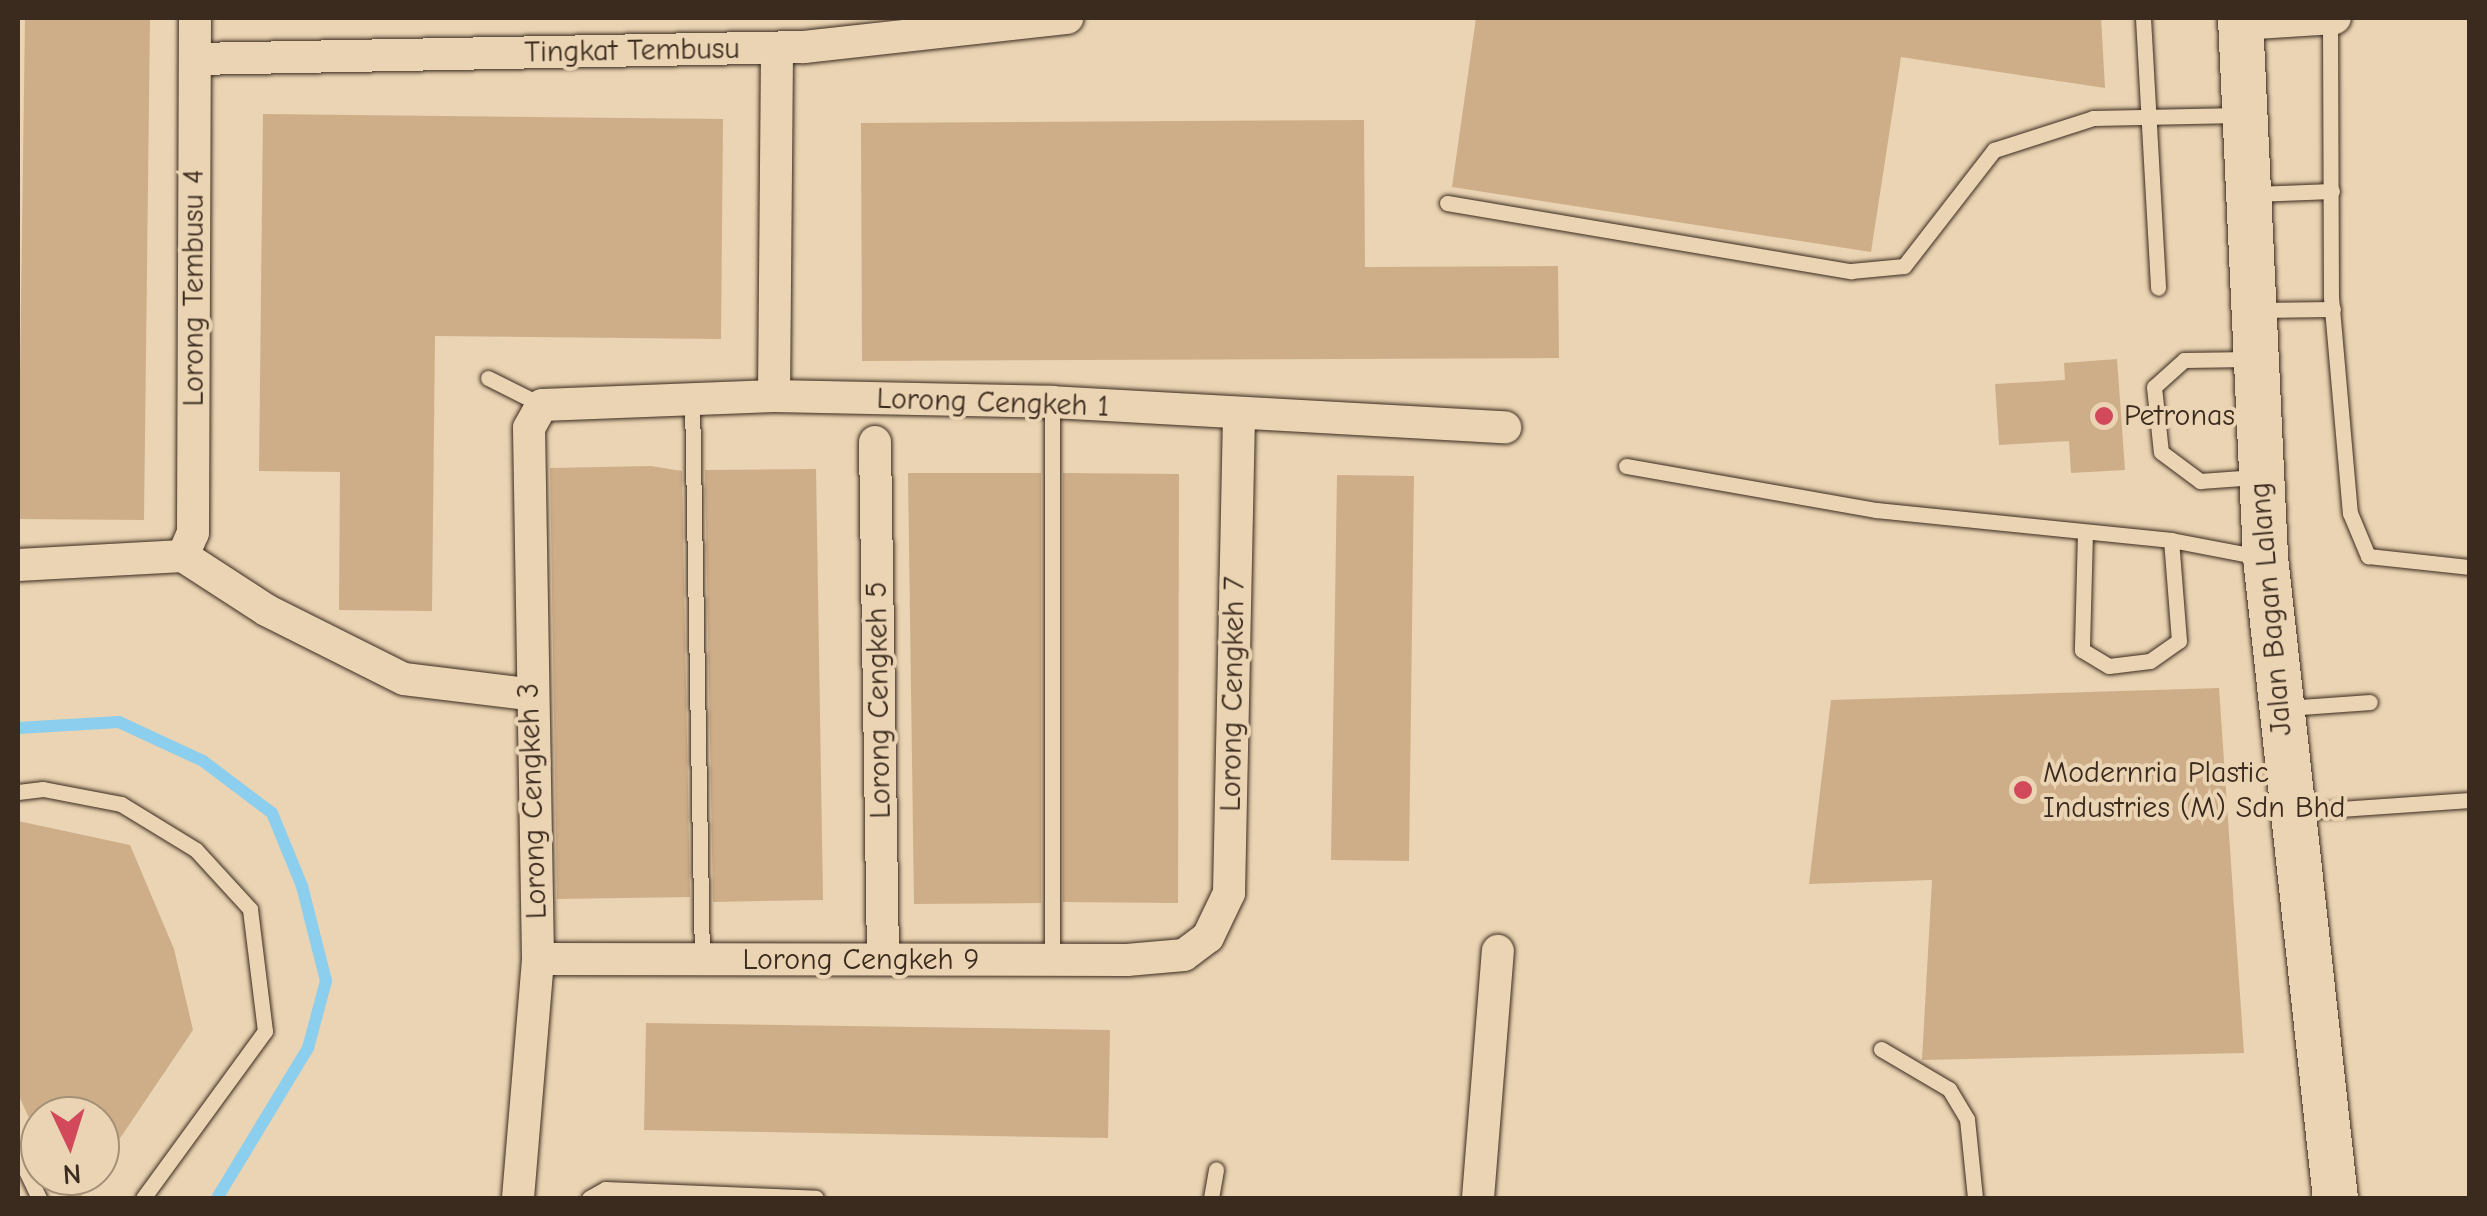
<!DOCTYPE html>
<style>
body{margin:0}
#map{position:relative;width:2487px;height:1216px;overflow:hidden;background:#ead4b3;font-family:"Comic Neue",sans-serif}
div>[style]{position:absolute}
.stream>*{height:12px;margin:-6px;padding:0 6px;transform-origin:6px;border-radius:6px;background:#8bceed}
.building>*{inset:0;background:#ceae88}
.roads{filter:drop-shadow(0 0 2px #3b2a1e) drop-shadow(0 0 2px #3b2a1e)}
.service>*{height:15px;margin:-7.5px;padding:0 7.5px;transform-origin:7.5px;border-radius:7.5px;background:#ead4b3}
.minor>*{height:32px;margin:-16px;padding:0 16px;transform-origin:16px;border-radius:16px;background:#ead4b3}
.secondary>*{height:45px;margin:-22.5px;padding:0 22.5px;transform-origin:22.5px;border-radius:22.5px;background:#ead4b3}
.dots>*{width:28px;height:28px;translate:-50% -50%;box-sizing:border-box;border:5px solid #ead4b3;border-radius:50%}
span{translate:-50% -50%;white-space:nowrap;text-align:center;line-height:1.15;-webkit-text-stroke:8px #ead4b3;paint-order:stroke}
.street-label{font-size:30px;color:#3b2a1e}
.poi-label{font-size:30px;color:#3b2a1e}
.left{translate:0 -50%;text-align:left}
.frame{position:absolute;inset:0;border:20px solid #3b2a1e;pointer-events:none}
.north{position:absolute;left:20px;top:1096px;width:100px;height:100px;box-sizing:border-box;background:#ead4b3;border:2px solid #a49077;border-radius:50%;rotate:176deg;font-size:28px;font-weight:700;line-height:40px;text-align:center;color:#3b2a1e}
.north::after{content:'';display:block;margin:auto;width:35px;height:45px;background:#d1495b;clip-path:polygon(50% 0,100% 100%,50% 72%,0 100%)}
</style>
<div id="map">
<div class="stream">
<i style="left:18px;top:728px;width:101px;rotate:-3.4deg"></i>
<i style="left:119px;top:722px;width:93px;rotate:24.9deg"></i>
<i style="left:203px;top:761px;width:86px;rotate:37deg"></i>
<i style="left:272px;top:813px;width:79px;rotate:67.7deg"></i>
<i style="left:302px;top:886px;width:98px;rotate:75.8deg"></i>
<i style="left:326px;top:981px;width:69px;rotate:105deg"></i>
<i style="left:308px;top:1048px;width:175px;rotate:121.2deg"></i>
</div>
<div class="building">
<i style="clip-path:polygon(25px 18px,150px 18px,144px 520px,18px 519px)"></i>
<i style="clip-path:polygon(1476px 18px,2101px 18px,2105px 88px,1901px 57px,1871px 252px,1452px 187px)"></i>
<i style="clip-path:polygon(263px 114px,723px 119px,721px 339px,435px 336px,432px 611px,339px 610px,340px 472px,259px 471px)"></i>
<i style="clip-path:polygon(1364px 120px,1365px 267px,1558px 266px,1559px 358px,862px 361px,861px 123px)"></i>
<i style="clip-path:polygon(2117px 359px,2125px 470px,2071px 473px,2069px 441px,1999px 445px,1995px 384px,2065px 380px,2064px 363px)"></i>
<i style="clip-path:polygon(651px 466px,682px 471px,690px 897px,557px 899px,550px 468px)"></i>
<i style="clip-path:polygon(816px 469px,823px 900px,713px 902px,705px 470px)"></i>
<i style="clip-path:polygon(908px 473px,1041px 473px,1041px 903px,914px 904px)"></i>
<i style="clip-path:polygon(1063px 473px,1179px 474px,1178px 903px,1063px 902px)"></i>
<i style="clip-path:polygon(1337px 475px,1414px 476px,1409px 861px,1331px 860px)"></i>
<i style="clip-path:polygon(2219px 688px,2244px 1053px,1922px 1060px,1932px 880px,1809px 884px,1831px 700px)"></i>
<i style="clip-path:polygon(18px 821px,130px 845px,174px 949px,193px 1030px,100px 1168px,100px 1116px,40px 1116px,40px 1142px,18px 1094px)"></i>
<i style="clip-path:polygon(646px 1023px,1110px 1030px,1108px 1138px,644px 1130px)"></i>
<i style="clip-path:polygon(56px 1176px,95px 1176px,80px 1198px,67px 1198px)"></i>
</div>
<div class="roads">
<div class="service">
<i style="left:2143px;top:18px;width:270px;rotate:86.8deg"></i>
<i style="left:2330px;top:18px;width:279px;rotate:89.8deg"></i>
<i style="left:2331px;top:297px;width:217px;rotate:85deg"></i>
<i style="left:2350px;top:513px;width:47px;rotate:67.3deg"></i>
<i style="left:2368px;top:556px;width:103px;rotate:6.2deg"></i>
<i style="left:2254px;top:194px;width:78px;rotate:-2.2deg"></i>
<i style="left:1447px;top:203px;width:410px;rotate:9.6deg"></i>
<i style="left:1851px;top:271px;width:53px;rotate:-5.4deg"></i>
<i style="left:1904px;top:266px;width:147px;rotate:-52.2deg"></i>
<i style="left:1994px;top:150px;width:104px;rotate:-17.9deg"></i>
<i style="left:2093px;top:118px;width:147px;rotate:-1.2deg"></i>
<i style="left:2257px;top:310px;width:76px;rotate:-0.8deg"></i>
<i style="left:2250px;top:359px;width:66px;rotate:179.1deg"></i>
<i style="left:2184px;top:360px;width:40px;rotate:138deg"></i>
<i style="left:2154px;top:387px;width:65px;rotate:83.9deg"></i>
<i style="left:2161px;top:452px;width:49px;rotate:36.6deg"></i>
<i style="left:2200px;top:481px;width:56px;rotate:-4.1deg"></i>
<i style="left:488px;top:378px;width:60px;rotate:26.6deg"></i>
<i style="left:692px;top:399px;width:560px;rotate:88.98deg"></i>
<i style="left:1626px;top:466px;width:254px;rotate:10deg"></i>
<i style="left:1876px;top:510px;width:297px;rotate:5.8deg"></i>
<i style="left:2171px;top:540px;width:91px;rotate:10.8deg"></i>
<i style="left:2085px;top:532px;width:118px;rotate:91.5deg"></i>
<i style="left:2082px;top:650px;width:31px;rotate:31deg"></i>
<i style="left:2109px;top:666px;width:41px;rotate:-7deg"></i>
<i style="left:2150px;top:661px;width:35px;rotate:-35deg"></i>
<i style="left:2179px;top:641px;width:101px;rotate:-94.5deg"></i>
<i style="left:2287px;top:708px;width:83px;rotate:-4.1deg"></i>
<i style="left:18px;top:792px;width:25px;rotate:-7deg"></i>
<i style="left:43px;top:789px;width:79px;rotate:10.9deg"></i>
<i style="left:121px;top:804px;width:88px;rotate:31.5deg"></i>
<i style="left:196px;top:850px;width:80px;rotate:47.5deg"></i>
<i style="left:250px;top:909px;width:123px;rotate:83deg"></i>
<i style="left:265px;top:1031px;width:207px;rotate:126.1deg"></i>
<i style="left:2297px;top:812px;width:173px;rotate:-4deg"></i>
<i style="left:1052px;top:959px;width:557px;rotate:-90deg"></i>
<i style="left:1881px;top:1049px;width:79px;rotate:30.5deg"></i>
<i style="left:1949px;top:1089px;width:35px;rotate:59deg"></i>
<i style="left:1967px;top:1119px;width:79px;rotate:84.2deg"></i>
<i style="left:18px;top:1154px;width:49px;rotate:64.5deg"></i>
<i style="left:589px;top:1198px;width:18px;rotate:-29deg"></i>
<i style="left:605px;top:1189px;width:211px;rotate:2.4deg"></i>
<i style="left:1211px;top:1198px;width:29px;rotate:-80deg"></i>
</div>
<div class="minor">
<i style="left:2240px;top:24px;width:95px;rotate:-3.6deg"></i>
<i style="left:195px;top:59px;width:609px;rotate:-1.13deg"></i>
<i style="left:804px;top:47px;width:265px;rotate:-6.3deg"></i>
<i style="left:774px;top:396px;width:348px;rotate:-89.5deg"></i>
<i style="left:875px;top:442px;width:516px;rotate:89.11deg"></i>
<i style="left:183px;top:556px;width:25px;rotate:-67deg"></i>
<i style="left:193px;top:533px;width:515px;rotate:-89.78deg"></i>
<i style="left:18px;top:565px;width:165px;rotate:-3.1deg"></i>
<i style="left:183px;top:556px;width:99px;rotate:33deg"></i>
<i style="left:266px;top:610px;width:154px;rotate:26.6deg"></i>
<i style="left:404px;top:679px;width:125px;rotate:6.9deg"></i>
<i style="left:538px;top:959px;width:589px;rotate:0.1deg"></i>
<i style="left:1127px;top:960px;width:57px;rotate:-5deg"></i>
<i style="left:1184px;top:955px;width:30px;rotate:-37deg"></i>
<i style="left:1208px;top:937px;width:49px;rotate:-64.5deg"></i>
<i style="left:1229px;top:893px;width:477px;rotate:-88.8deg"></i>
<i style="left:518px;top:1198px;width:240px;rotate:-85.2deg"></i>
<i style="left:538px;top:959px;width:531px;rotate:-90.97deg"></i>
<i style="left:529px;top:428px;width:26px;rotate:-61deg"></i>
<i style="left:542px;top:405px;width:232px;rotate:-2.2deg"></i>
<i style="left:774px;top:396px;width:278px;rotate:1.2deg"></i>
<i style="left:1052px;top:402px;width:454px;rotate:3.2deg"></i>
<i style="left:1478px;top:1198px;width:248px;rotate:-85.4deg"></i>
</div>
<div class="secondary">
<i style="left:2240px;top:18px;width:540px;rotate:87.34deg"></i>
<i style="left:2265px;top:557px;width:645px;rotate:83.77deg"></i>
</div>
</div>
<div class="dots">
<i style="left:2104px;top:416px;background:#d1495b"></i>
<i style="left:2023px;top:790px;background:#d1495b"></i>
</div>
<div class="street-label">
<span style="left:632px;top:51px;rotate:-1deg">Tingkat Tembusu</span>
<span style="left:194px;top:288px;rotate:-90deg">Lorong Tembusu 4</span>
<span style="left:993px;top:403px;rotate:2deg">Lorong Cengkeh 1</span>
<span style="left:2271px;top:609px;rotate:-95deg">Jalan Bagan Lalang</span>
<span style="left:1233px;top:694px;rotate:-89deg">Lorong Cengkeh 7</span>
<span style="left:879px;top:700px;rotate:-91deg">Lorong Cengkeh 5</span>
<span style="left:533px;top:801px;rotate:-92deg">Lorong Cengkeh 3</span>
<span style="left:861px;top:960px">Lorong Cengkeh 9</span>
</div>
<div class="poi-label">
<span class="left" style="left:2124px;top:416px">Petronas</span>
<span class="left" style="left:2043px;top:790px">Modernria Plastic<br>Industries (M) Sdn Bhd</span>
</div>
<div class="frame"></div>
<div class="north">N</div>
</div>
